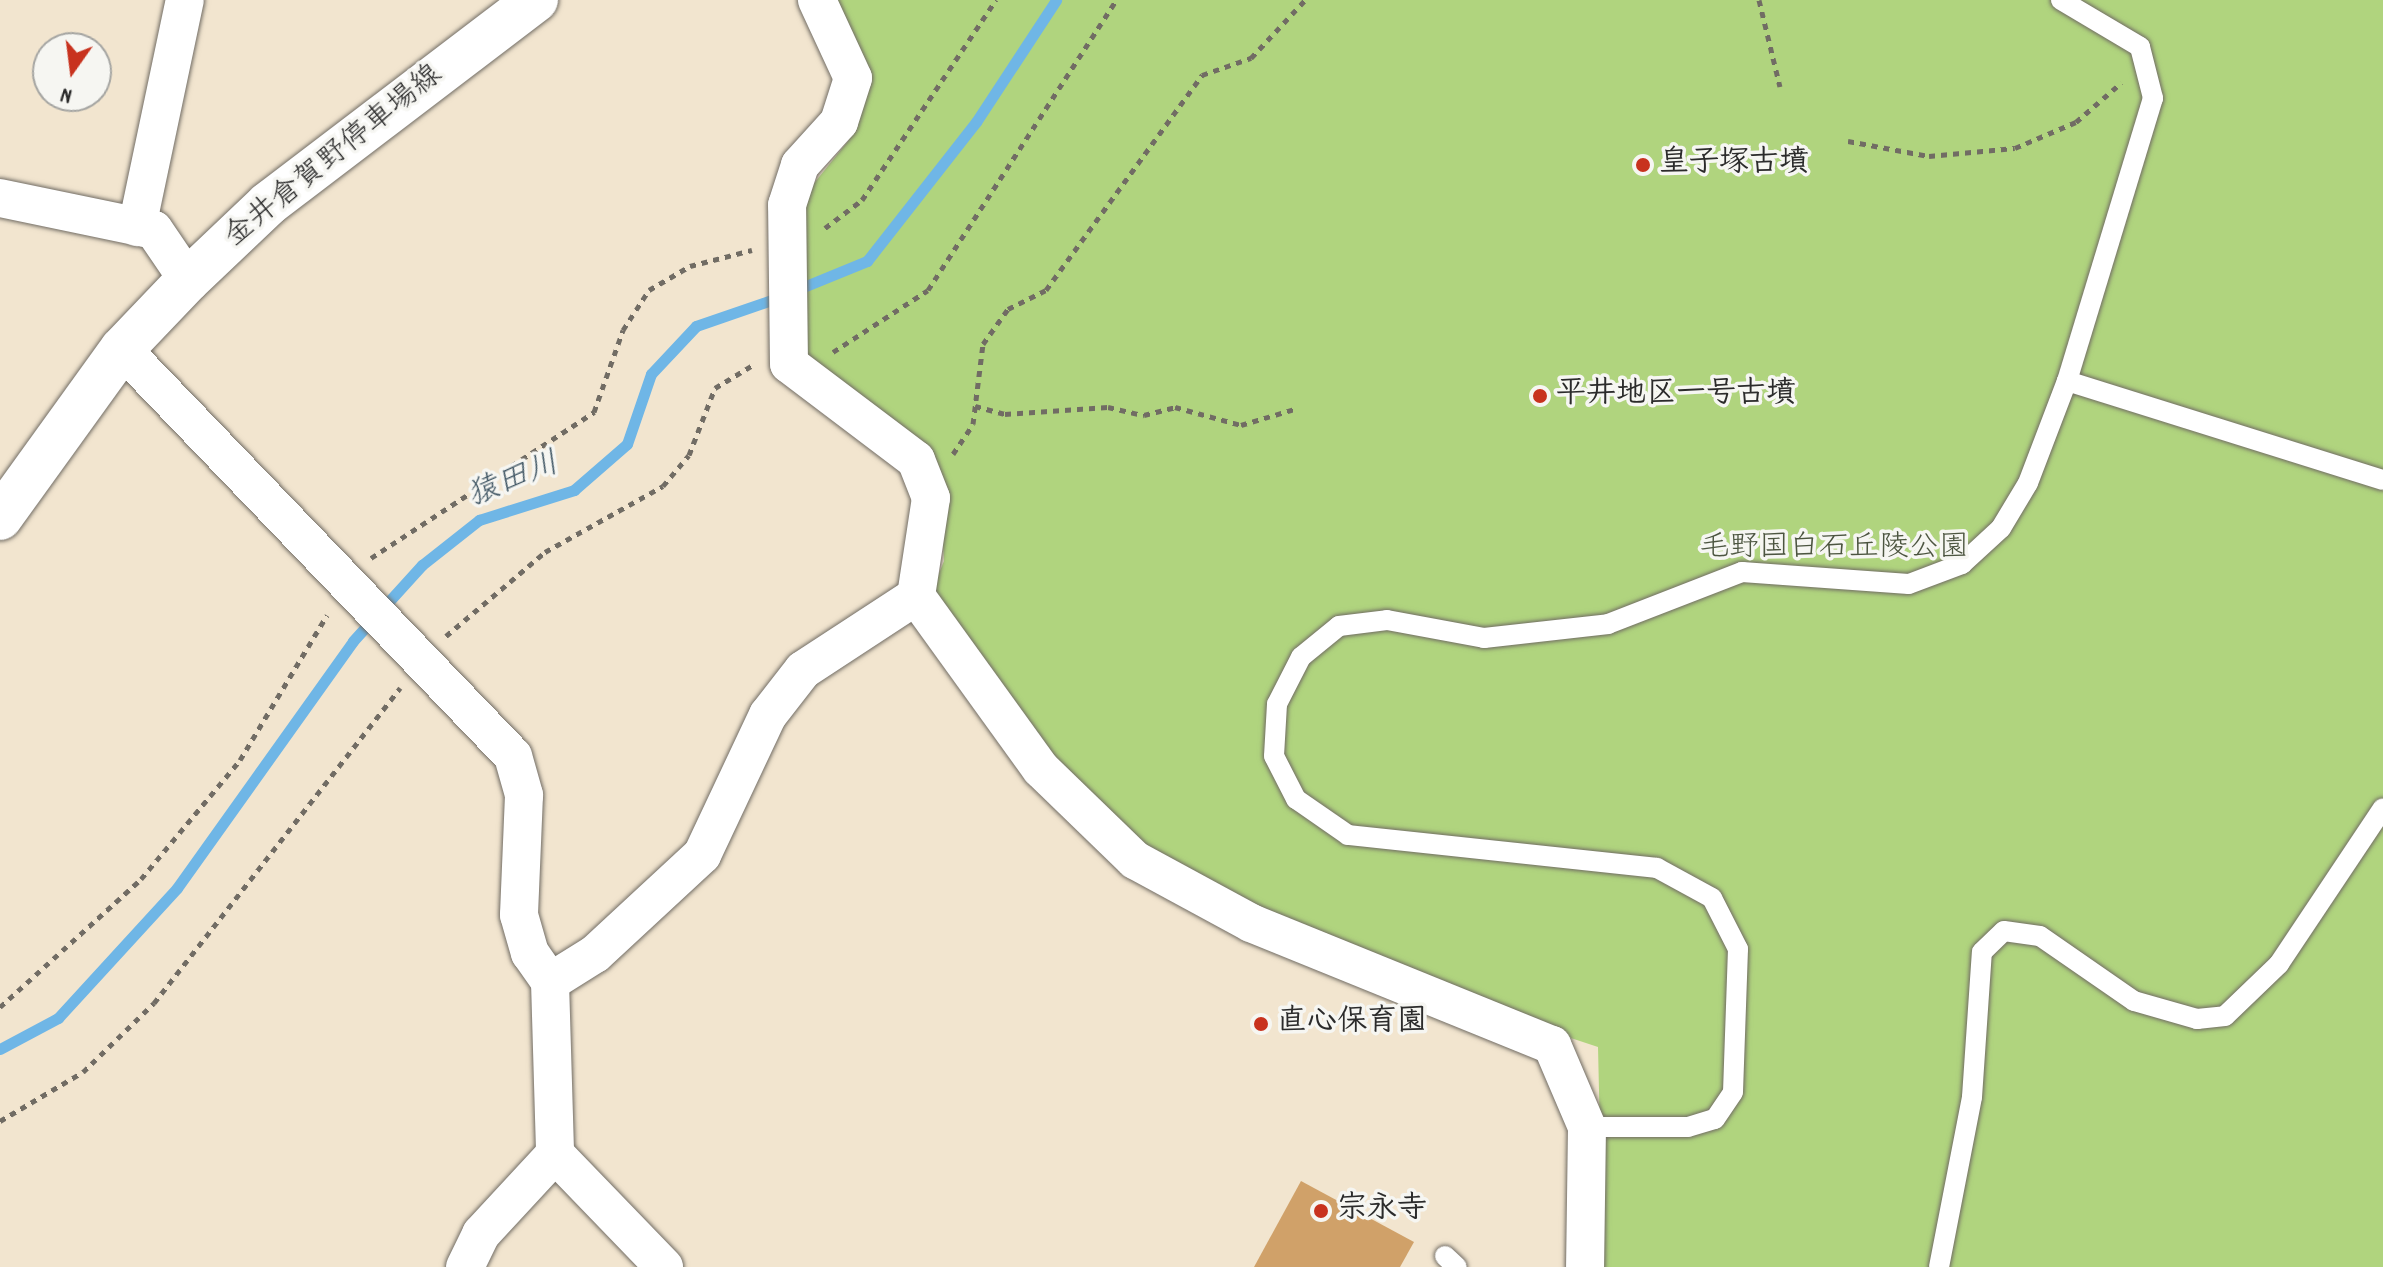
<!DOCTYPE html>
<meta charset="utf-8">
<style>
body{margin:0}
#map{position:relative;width:2383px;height:1267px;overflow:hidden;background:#f2e5cf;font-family:Dekko,"Klee One",sans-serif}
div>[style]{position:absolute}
.green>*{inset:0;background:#b0d47e}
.stream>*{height:11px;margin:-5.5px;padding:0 5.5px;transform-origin:5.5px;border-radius:5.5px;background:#6fb6e6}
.building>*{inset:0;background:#d0a169}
.path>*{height:5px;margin-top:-2.5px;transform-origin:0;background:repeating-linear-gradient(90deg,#716c64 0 6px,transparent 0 12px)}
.roads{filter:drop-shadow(0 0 2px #716c64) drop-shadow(0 0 2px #716c64)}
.lane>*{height:20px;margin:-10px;padding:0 10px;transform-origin:10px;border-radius:10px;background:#fff}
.street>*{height:38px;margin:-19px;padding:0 19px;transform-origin:19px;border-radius:19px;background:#fff}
.secondary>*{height:44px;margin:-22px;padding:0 22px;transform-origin:22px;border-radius:22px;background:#fff}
.dots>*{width:22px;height:22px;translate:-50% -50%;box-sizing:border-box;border:4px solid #f6f6f2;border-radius:50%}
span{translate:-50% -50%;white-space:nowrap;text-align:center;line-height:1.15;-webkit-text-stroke:7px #f6f6f2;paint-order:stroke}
.street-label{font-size:30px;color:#2b2b2b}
.poi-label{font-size:30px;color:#2b2b2b;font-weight:700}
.left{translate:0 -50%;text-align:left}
.park-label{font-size:30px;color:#4c5540}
.water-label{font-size:32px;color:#3f5563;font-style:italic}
.north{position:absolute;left:32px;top:32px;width:80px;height:80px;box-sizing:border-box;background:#f6f6f2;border:2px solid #a5a5a2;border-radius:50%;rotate:194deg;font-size:22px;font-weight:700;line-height:32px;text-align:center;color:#2b2b2b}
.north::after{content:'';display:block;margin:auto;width:28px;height:36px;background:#c8321e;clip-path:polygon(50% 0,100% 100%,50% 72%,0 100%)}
</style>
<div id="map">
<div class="green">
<i style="clip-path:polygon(835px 0,2383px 0,2383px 1267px,1603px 1267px,1598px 1047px,1432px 992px,1136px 853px,1046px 762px,929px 598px,944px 561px,940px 492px,796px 362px,794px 208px,849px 140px,872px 78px)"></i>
</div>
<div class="stream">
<i style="left:796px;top:290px;width:77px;rotate:-22.2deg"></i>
<i style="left:867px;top:261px;width:177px;rotate:-51.9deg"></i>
<i style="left:976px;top:122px;width:146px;rotate:-56.7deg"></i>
<i style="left:0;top:1049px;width:66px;rotate:-28.1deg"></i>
<i style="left:58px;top:1018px;width:176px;rotate:-47.5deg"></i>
<i style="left:177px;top:888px;width:303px;rotate:-54.5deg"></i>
<i style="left:353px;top:641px;width:103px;rotate:-47.8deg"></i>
<i style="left:422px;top:565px;width:73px;rotate:-38.3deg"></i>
<i style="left:479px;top:520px;width:100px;rotate:-17.5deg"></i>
<i style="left:574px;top:490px;width:70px;rotate:-41deg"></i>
<i style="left:627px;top:444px;width:74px;rotate:-71.1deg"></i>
<i style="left:651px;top:374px;width:66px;rotate:-46.8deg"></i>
<i style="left:696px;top:326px;width:89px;rotate:-19deg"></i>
</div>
<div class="building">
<i style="clip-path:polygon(1301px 1181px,1414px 1242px,1400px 1267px,1254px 1267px)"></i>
</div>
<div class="path">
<i style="left:1759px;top:0;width:89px;rotate:76.4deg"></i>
<i style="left:1848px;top:141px;width:82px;rotate:10.5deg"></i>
<i style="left:1929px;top:156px;width:86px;rotate:-5.3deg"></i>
<i style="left:2015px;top:148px;width:66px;rotate:-23.1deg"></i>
<i style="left:2076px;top:122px;width:60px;rotate:-40.9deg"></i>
<i style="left:825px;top:228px;width:46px;rotate:-37.1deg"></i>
<i style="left:862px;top:200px;width:241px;rotate:-56.2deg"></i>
<i style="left:833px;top:352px;width:113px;rotate:-33.1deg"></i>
<i style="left:928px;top:290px;width:346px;rotate:-57deg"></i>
<i style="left:975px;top:406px;width:31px;rotate:15deg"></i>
<i style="left:1005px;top:414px;width:103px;rotate:-3.9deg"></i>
<i style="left:1108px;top:407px;width:37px;rotate:13deg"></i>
<i style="left:1144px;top:415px;width:32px;rotate:-14deg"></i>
<i style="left:1175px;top:407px;width:68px;rotate:15.3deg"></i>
<i style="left:1241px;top:425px;width:59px;rotate:-16.6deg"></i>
<i style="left:953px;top:454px;width:36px;rotate:-56deg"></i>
<i style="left:973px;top:424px;width:81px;rotate:-82.9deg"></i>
<i style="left:983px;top:344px;width:43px;rotate:-54.5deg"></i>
<i style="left:1008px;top:309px;width:42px;rotate:-26.6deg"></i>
<i style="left:1046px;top:290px;width:266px;rotate:-54deg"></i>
<i style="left:1202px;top:75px;width:52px;rotate:-19.1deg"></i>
<i style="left:1251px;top:58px;width:79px;rotate:-47deg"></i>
<i style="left:371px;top:558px;width:267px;rotate:-33.2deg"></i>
<i style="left:594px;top:412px;width:87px;rotate:-70.5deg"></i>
<i style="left:623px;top:330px;width:48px;rotate:-57deg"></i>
<i style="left:649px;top:290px;width:48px;rotate:-30.3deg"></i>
<i style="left:690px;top:266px;width:64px;rotate:-14.5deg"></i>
<i style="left:446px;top:636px;width:130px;rotate:-40.3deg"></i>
<i style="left:545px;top:552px;width:135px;rotate:-29.2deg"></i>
<i style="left:663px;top:486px;width:40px;rotate:-50deg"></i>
<i style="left:689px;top:455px;width:72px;rotate:-68.8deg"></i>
<i style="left:715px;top:388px;width:44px;rotate:-31.2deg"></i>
<i style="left:0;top:1007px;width:190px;rotate:-42.2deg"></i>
<i style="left:141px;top:879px;width:155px;rotate:-50.2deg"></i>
<i style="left:240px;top:760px;width:169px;rotate:-59deg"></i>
<i style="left:0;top:1121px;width:96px;rotate:-30.6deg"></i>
<i style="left:83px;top:1072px;width:99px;rotate:-44.2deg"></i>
<i style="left:154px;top:1003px;width:400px;rotate:-52deg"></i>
</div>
<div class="roads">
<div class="lane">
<i style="left:2061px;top:0;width:92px;rotate:30.7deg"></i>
<i style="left:2140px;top:47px;width:53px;rotate:75.7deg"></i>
<i style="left:2153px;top:98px;width:296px;rotate:106.9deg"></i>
<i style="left:2067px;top:381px;width:331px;rotate:17.4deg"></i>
<i style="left:1587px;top:1127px;width:101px"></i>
<i style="left:1688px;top:1127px;width:28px;rotate:-17deg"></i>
<i style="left:1715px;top:1119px;width:32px;rotate:-56deg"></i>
<i style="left:1733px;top:1092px;width:143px;rotate:-88deg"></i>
<i style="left:1738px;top:949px;width:57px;rotate:-117deg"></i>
<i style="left:1712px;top:898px;width:63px;rotate:-151.4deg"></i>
<i style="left:1657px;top:868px;width:311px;rotate:-173.9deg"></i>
<i style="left:1348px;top:835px;width:63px;rotate:-145.3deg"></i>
<i style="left:1296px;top:799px;width:48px;rotate:-117.1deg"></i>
<i style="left:1274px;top:756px;width:52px;rotate:-86.7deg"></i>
<i style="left:1277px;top:704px;width:53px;rotate:-62.9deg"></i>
<i style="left:1301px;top:657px;width:49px;rotate:-39.2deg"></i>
<i style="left:1339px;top:626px;width:48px;rotate:-7.1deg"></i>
<i style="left:1387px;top:620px;width:99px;rotate:10.5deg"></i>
<i style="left:1484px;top:638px;width:125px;rotate:-6.4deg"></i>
<i style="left:1608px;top:624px;width:144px;rotate:-21.2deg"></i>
<i style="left:1742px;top:572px;width:167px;rotate:4.1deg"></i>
<i style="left:1909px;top:584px;width:57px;rotate:-20.7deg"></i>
<i style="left:1962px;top:564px;width:53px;rotate:-42.7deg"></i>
<i style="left:2001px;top:528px;width:52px;rotate:-59deg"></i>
<i style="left:2028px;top:483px;width:109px;rotate:-69.1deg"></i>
<i style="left:1445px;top:1256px;width:16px;rotate:43deg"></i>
<i style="left:1939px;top:1267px;width:173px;rotate:-79deg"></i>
<i style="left:1972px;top:1097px;width:145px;rotate:-86.1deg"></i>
<i style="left:1982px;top:952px;width:30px;rotate:-44deg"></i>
<i style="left:2004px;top:931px;width:36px;rotate:8deg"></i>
<i style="left:2040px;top:936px;width:114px;rotate:34.7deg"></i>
<i style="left:2134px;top:1001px;width:66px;rotate:15.9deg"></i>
<i style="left:2197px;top:1019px;width:28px;rotate:-6deg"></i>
<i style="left:2225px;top:1016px;width:75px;rotate:-43.9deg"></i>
<i style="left:2279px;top:964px;width:187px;rotate:-56.3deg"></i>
</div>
<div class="street">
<i style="left:0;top:198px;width:157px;rotate:11.7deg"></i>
<i style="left:154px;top:230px;width:60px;rotate:55.8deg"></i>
<i style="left:137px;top:227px;width:232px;rotate:-78.1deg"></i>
<i style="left:122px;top:349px;width:564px;rotate:46.15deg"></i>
<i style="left:513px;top:756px;width:41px;rotate:74.2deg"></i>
<i style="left:524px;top:795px;width:120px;rotate:92.4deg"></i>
<i style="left:519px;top:915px;width:40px;rotate:74deg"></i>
<i style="left:530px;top:953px;width:35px;rotate:55deg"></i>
<i style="left:550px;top:982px;width:172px;rotate:88.3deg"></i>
<i style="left:555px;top:1154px;width:157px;rotate:46deg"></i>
<i style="left:916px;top:596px;width:213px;rotate:54.2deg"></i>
<i style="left:1041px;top:769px;width:131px;rotate:44.1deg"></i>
<i style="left:1135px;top:860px;width:132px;rotate:28.5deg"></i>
<i style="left:1251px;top:923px;width:325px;rotate:22.1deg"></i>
<i style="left:1552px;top:1045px;width:89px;rotate:66.9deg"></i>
<i style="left:1587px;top:1127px;width:140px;rotate:90.8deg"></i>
<i style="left:550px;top:982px;width:53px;rotate:-31.9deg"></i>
<i style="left:595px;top:954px;width:146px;rotate:-42.8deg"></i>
<i style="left:702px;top:855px;width:155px;rotate:-64.8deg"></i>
<i style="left:768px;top:715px;width:57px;rotate:-52.1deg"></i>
<i style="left:803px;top:670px;width:135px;rotate:-33.2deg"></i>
<i style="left:916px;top:596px;width:99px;rotate:-81.3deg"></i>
<i style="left:931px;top:498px;width:41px;rotate:-111.5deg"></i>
<i style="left:916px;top:460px;width:159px;rotate:-142.9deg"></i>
<i style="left:789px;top:364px;width:159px;rotate:-90.7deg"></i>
<i style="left:787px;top:205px;width:42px;rotate:-72deg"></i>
<i style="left:800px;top:165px;width:58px;rotate:-47.8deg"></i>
<i style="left:839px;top:122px;width:46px;rotate:-72.3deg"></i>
<i style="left:853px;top:78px;width:86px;rotate:-114.8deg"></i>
<i style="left:465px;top:1267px;width:37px;rotate:-64deg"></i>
<i style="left:481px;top:1234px;width:109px;rotate:-47.2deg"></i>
</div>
<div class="secondary">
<i style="left:0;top:518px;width:208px;rotate:-54.2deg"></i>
<i style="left:122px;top:349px;width:95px;rotate:-46.3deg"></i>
<i style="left:188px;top:280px;width:110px;rotate:-43.5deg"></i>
<i style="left:268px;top:204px;width:337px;rotate:-37.3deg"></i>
</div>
</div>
<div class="dots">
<i style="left:1643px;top:165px;background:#c8321e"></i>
<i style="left:1540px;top:396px;background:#c8321e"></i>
<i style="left:1261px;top:1024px;background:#c8321e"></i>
<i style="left:1321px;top:1211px;background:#c8321e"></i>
</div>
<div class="street-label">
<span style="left:335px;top:158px;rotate:-39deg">金井倉賀野停車場線</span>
</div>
<div class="poi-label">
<span class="left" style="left:1659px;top:165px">皇子塚古墳</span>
<span class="left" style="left:1556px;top:396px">平井地区一号古墳</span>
<span class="left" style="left:1277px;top:1024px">直心保育園</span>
<span class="left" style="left:1337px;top:1211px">宗永寺</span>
</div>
<div class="park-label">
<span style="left:1834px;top:550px">毛野国白石丘陵公園</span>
</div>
<div class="water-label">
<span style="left:514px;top:482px;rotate:-22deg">猿田川</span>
</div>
<div class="north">N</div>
</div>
